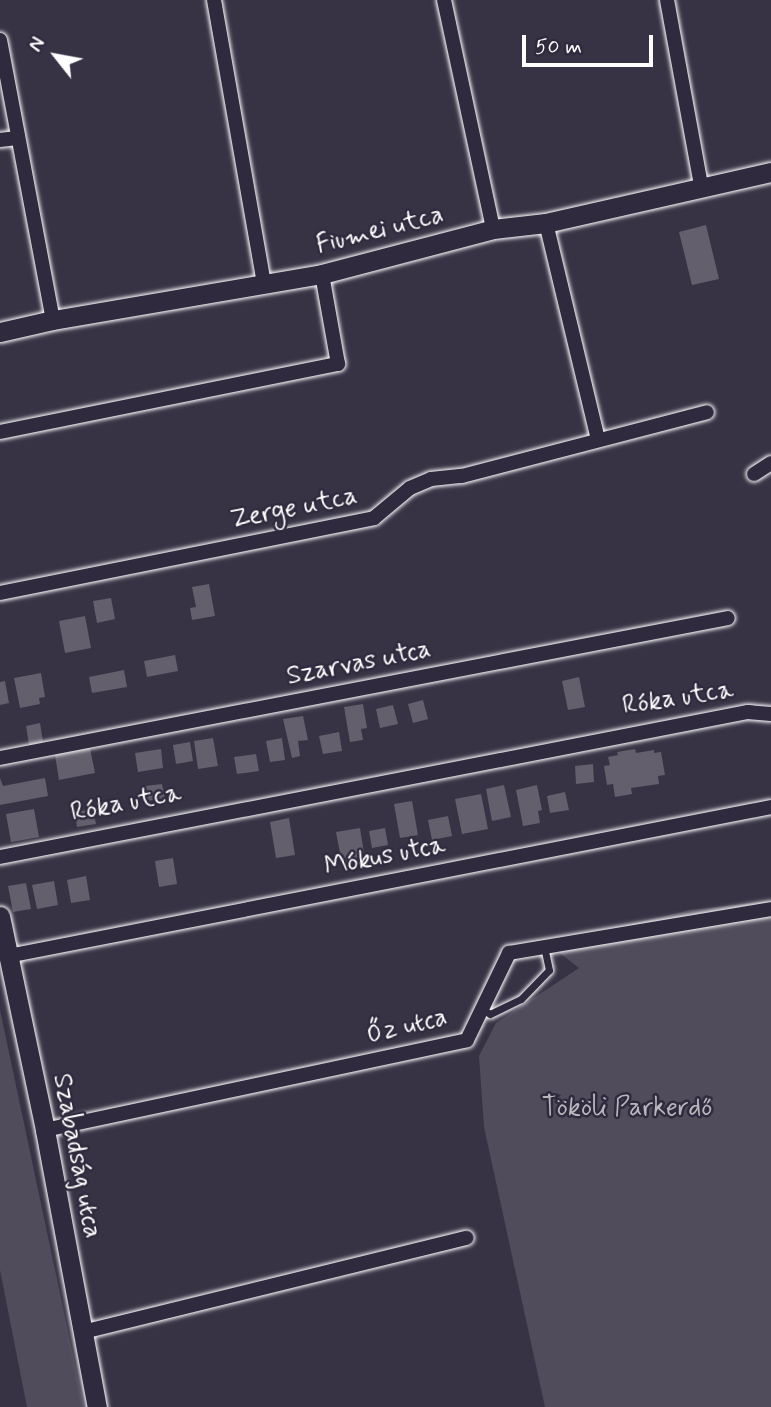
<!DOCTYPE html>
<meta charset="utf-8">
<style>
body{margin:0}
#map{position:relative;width:771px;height:1407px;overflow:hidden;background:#373345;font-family:Mynerve,sans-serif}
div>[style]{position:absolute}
.green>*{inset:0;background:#514c5c}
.building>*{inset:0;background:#635f6d}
.roads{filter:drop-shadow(0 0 2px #fff) drop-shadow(0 0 2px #fff)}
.lane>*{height:7px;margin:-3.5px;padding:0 3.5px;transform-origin:3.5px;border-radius:3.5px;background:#2f2a3d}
.street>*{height:14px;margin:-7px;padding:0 7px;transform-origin:7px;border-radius:7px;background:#2f2a3d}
.secondary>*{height:19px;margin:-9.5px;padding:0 9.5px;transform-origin:9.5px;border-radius:9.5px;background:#2f2a3d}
span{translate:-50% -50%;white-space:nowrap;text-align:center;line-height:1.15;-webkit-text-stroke:5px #2f2a3d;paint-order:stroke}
.street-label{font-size:26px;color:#fff}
.park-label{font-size:26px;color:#b9b7be}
.north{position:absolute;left:21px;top:21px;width:70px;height:70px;-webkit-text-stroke:5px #2f2a3d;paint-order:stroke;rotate:301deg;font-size:19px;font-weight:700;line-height:28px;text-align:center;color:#fff}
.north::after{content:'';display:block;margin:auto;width:24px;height:32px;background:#fff;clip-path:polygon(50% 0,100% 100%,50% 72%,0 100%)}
.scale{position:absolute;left:522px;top:35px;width:131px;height:32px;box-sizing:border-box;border:4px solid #fff;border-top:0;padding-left:9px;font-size:21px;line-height:24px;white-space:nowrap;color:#fff;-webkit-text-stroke:5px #2f2a3d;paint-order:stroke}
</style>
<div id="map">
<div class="green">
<i style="clip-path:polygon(771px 901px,771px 1407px,545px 1407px,484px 1127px,479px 1056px,496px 1023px,579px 968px,548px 944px,690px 910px)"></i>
<i style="clip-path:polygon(0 1010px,84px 1407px,27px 1407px,0 1270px)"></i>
</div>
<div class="building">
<i style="clip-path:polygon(706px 225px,719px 279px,692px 285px,679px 232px)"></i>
<i style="clip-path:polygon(209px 584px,215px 616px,192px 620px,190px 608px,196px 607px,192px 587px)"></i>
<i style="clip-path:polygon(111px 598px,115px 619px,97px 623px,93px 601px)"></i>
<i style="clip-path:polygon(85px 616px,91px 648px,65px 653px,59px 621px)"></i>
<i style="clip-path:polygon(175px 655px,178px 671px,147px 677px,144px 661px)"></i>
<i style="clip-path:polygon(124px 670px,127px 687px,92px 693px,89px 677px)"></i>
<i style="clip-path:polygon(41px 673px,45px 697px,39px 698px,40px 704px,20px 708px,14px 678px)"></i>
<i style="clip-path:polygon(579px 677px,585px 707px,568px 710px,562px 681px)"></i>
<i style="clip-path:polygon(5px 681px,9px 703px,0 705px,0 682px)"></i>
<i style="clip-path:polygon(423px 700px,428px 719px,413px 723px,408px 704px)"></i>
<i style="clip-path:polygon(363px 704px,367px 728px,361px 729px,363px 740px,350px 742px,344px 707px)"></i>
<i style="clip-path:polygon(393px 705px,398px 724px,380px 728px,376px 709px)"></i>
<i style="clip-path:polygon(303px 716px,308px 740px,298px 741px,300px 756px,292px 758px,283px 719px)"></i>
<i style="clip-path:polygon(40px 723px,43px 742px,29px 745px,26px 726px)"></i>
<i style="clip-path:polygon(339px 732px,342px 751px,323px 754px,319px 736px)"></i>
<i style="clip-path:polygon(213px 738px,218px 766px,198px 769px,194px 741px)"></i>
<i style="clip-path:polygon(282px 738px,285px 760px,270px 762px,266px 741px)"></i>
<i style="clip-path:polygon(190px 742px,193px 761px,176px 764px,173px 745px)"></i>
<i style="clip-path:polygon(90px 748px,95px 773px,59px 780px,55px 755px)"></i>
<i style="clip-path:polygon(161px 749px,163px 768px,138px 772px,135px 753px)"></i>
<i style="clip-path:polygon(635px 749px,636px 753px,654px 750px,654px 753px,661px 752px,665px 775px,658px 776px,659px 784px,631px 788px,632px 794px,615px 797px,613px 784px,607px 785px,604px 766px,610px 765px,608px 757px,618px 755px,617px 752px)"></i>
<i style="clip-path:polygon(256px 754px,259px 771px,237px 774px,234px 757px)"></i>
<i style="clip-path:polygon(593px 764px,594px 782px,576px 784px,575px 766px)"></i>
<i style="clip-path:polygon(0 778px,3px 786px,45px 778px,48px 796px,0 805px)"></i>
<i style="clip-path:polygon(162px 784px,165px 798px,147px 801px,145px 786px)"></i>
<i style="clip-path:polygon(504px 785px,511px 817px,492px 821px,486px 789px)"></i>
<i style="clip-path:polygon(537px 785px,542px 810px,538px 811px,540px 823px,523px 826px,516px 790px)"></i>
<i style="clip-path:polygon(565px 792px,569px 810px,550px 813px,547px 796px)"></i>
<i style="clip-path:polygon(481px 794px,488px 829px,462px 834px,455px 799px)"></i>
<i style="clip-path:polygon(412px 801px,418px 835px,400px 838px,394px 804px)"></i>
<i style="clip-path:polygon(34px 809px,39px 837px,11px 842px,6px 814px)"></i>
<i style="clip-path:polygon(93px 809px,96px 824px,77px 827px,75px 812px)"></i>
<i style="clip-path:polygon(448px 816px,452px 836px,432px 840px,428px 820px)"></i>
<i style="clip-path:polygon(289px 818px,295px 855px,276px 858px,270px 822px)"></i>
<i style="clip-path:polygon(360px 828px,365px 860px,342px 864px,336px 832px)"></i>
<i style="clip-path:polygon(385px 828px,388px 845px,372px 848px,369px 831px)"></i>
<i style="clip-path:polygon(173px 858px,177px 884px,159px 887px,155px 861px)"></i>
<i style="clip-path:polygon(86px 876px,90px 900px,71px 903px,67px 880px)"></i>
<i style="clip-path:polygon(54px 881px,58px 905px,37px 909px,32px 885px)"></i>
<i style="clip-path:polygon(26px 883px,31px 909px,13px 912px,8px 886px)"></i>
</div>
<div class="roads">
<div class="lane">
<i style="left:482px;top:1009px;width:9px;rotate:32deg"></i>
<i style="left:490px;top:1014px;width:34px;rotate:-26deg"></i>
<i style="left:521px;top:999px;width:40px;rotate:-46deg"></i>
<i style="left:549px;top:970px;width:24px;rotate:-102deg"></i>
</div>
<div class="street">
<i style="left:214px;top:0;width:288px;rotate:80deg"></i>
<i style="left:444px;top:0;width:234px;rotate:77.9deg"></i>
<i style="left:667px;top:0;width:189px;rotate:79.6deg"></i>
<i style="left:0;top:40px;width:285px;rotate:79.3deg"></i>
<i style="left:0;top:140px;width:17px;rotate:-7deg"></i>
<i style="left:546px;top:223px;width:222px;rotate:76.5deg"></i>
<i style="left:0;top:432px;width:345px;rotate:-11.4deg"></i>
<i style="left:338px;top:364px;width:91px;rotate:-100.1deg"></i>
<i style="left:754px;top:474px;width:20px;rotate:-33deg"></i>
<i style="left:0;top:593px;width:381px;rotate:-11.3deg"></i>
<i style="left:374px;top:518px;width:47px;rotate:-39.8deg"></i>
<i style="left:410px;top:488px;width:23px;rotate:-23deg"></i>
<i style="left:431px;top:479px;width:31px;rotate:-6deg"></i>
<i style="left:462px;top:476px;width:253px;rotate:-14.6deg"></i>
<i style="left:0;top:758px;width:741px;rotate:-10.89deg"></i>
<i style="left:0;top:857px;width:762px;rotate:-10.97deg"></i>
<i style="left:748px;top:712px;width:23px;rotate:5deg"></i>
<i style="left:8px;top:956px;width:777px;rotate:-11.05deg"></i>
<i style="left:45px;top:1130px;width:431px;rotate:-12deg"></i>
<i style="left:467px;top:1040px;width:97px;rotate:-64.2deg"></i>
<i style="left:509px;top:953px;width:266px;rotate:-9.5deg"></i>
<i style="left:83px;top:1332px;width:395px;rotate:-13.8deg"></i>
</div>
<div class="secondary">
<i style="left:0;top:332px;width:54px;rotate:-12.8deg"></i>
<i style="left:53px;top:320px;width:273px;rotate:-9.7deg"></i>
<i style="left:322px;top:274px;width:177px;rotate:-14.7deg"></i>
<i style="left:493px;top:229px;width:53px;rotate:-6.5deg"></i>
<i style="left:546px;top:223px;width:231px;rotate:-12.8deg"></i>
<i style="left:0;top:916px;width:219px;rotate:78.1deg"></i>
<i style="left:45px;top:1130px;width:282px;rotate:79.4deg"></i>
</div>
</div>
<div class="street-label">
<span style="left:380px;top:231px;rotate:-14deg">Fiumei utca</span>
<span style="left:294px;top:509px;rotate:-11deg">Zerge utca</span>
<span style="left:359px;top:664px;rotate:-11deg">Szarvas utca</span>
<span style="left:678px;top:699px;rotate:-9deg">Róka utca</span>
<span style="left:126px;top:804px;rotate:-11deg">Róka utca</span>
<span style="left:385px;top:857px;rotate:-11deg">Mókus utca</span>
<span style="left:407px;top:1027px;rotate:-13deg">Őz utca</span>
<span style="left:76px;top:1156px;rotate:79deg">Szabadság utca</span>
</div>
<div class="park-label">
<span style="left:627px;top:1109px">Tököli Parkerdő</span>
</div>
<div class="north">N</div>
<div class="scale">50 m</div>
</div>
